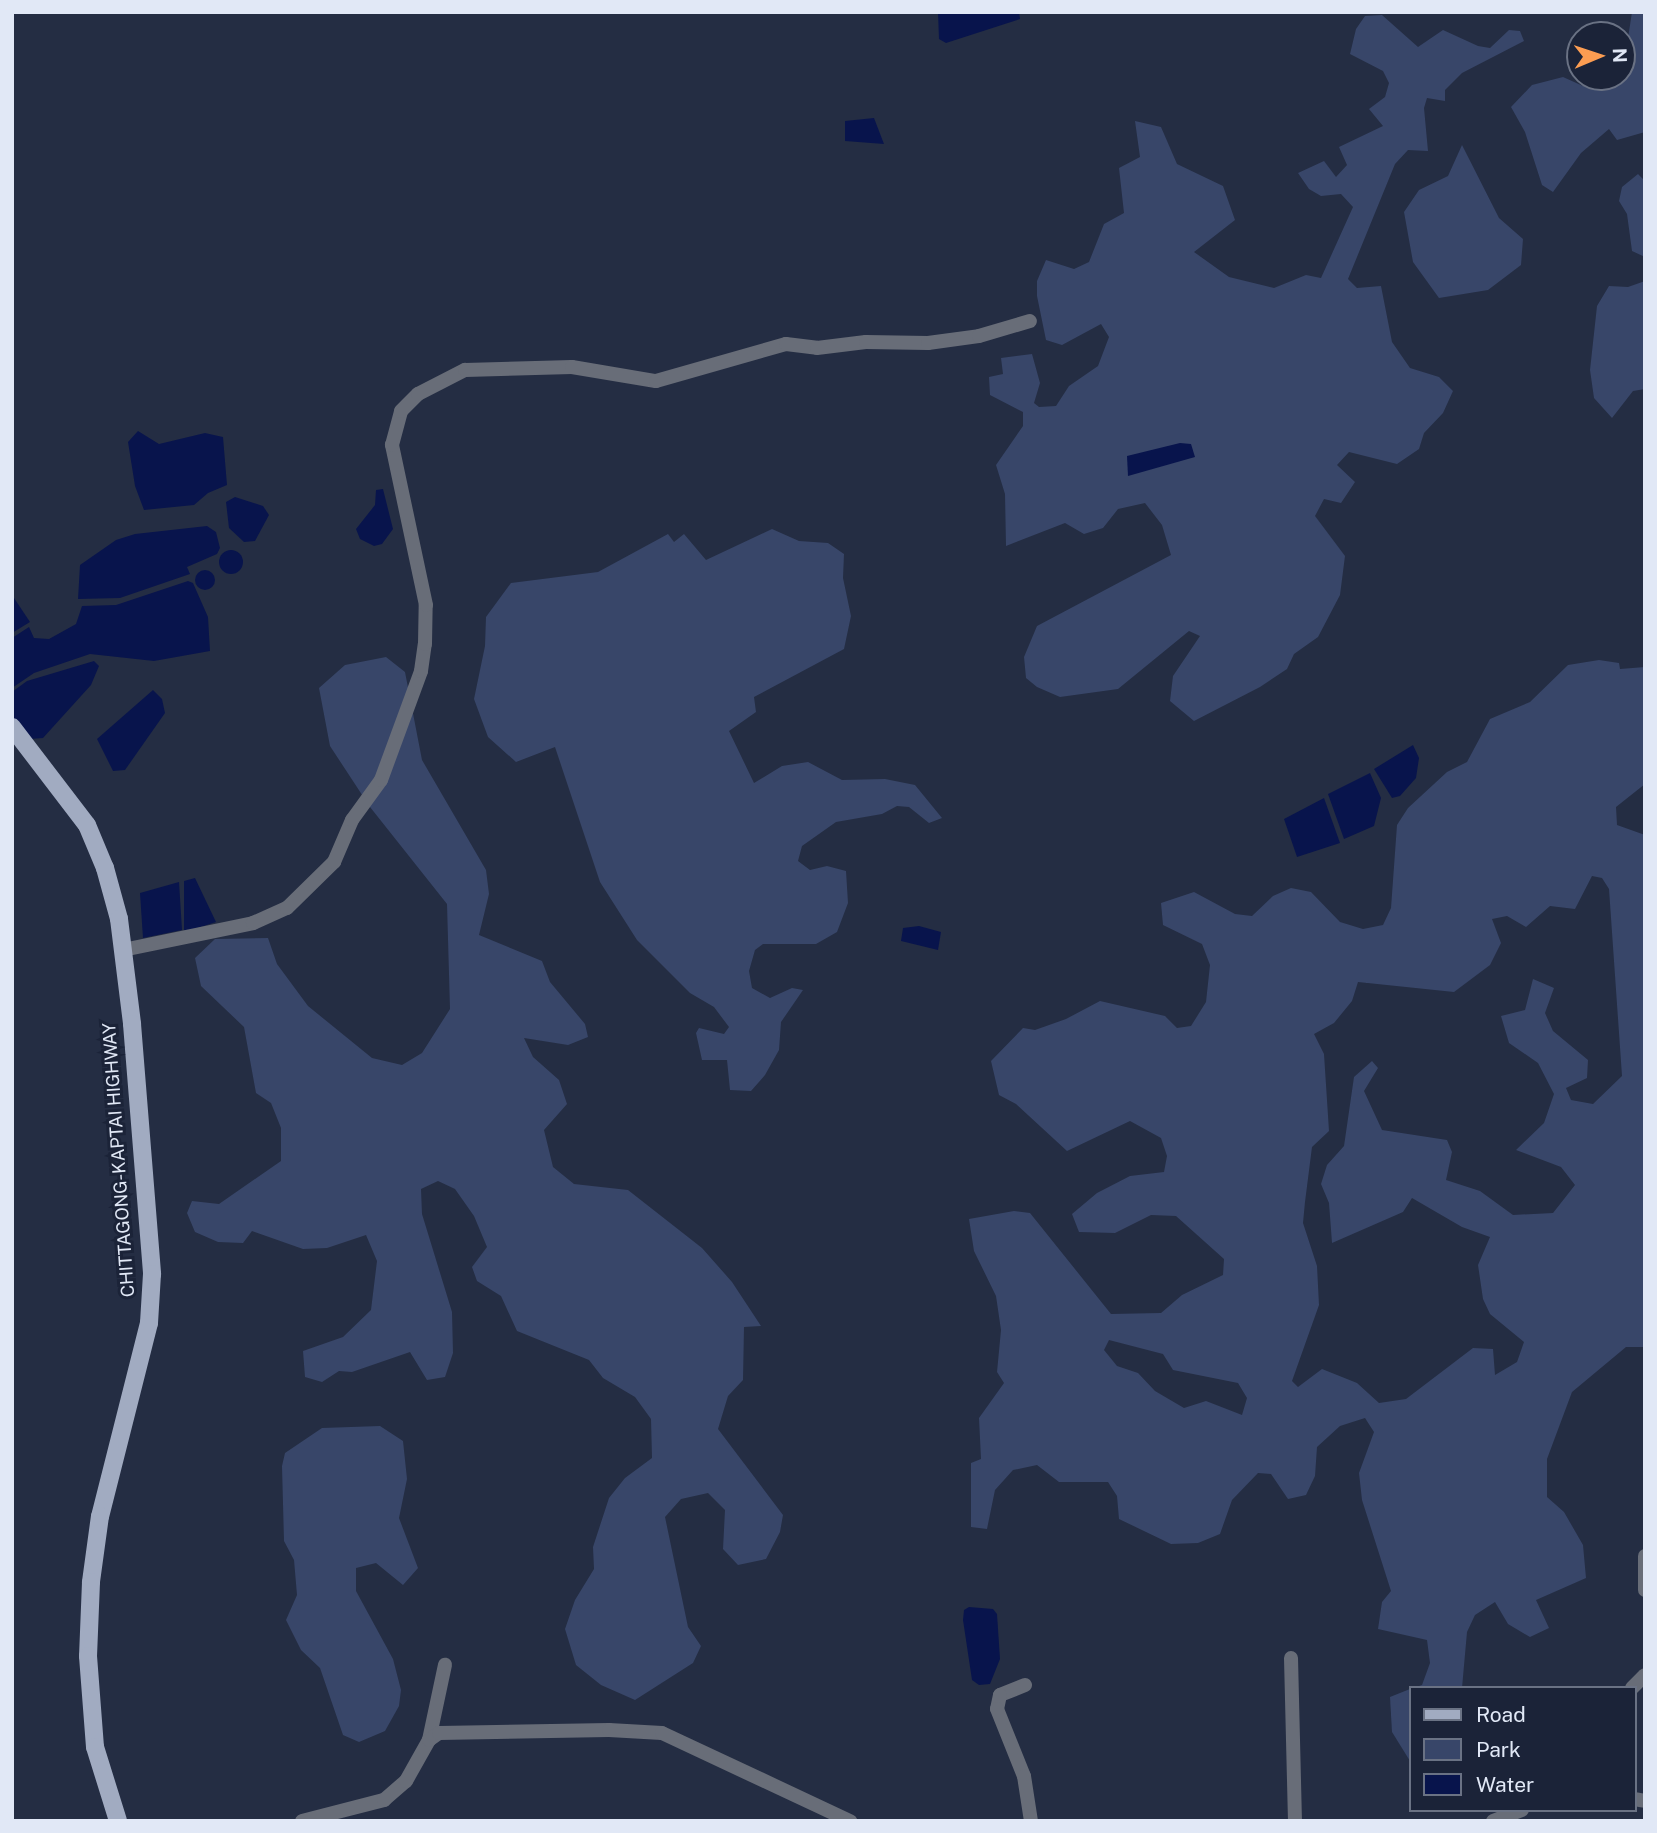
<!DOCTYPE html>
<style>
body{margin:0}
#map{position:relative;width:1657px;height:1833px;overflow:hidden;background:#242d43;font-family:"Public Sans",sans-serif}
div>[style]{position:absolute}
.green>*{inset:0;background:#384669}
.water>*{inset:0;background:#08144c}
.round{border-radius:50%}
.minor>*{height:14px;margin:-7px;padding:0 7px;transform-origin:7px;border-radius:7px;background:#686d78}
.major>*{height:18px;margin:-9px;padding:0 9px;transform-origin:9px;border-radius:9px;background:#a1abc1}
span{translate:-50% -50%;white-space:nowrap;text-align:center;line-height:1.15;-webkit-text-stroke:6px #1b2338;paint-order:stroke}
.street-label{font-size:18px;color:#e1e8f6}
.frame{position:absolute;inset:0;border:14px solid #e1e8f6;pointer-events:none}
.legend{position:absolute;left:1409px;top:1686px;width:228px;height:126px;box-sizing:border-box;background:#1b2338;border:2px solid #6a7284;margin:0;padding:9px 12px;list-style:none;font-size:21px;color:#e1e8f6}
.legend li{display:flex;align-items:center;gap:14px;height:35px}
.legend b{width:35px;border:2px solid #6a7284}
.north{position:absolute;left:1566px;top:21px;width:70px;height:70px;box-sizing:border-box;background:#1b2338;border:2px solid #6a7284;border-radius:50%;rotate:88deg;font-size:19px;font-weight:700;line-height:28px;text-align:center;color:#e1e8f6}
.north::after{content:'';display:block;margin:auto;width:24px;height:32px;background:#fc9d52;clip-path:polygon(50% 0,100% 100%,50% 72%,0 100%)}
</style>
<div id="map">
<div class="green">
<i style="clip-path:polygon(1632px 12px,1645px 12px,1645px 132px,1617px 140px,1609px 129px,1581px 153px,1553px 192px,1542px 185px,1525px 132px,1511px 107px,1532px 85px,1563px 77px,1583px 86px,1597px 77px,1622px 77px)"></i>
<i style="clip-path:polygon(1382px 15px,1418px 47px,1443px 30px,1478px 46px,1490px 48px,1509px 30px,1520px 31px,1524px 41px,1462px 73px,1445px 90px,1445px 101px,1427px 98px,1424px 108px,1428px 151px,1408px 150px,1395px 164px,1348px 279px,1357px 288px,1381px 286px,1392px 342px,1410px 368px,1439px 377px,1453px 391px,1443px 413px,1424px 433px,1419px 449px,1397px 464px,1349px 452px,1337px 465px,1355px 482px,1341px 503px,1324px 499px,1315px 516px,1345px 556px,1340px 595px,1318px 637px,1294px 654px,1287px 669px,1260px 687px,1194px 721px,1170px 701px,1173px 676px,1200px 636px,1189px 631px,1118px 689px,1060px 697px,1037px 687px,1026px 678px,1024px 657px,1037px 626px,1171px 555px,1162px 525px,1145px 503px,1118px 509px,1103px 528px,1084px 534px,1065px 523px,1006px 546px,1005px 494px,996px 465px,1023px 426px,1023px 412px,990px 395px,989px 377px,1003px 374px,1001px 358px,1032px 354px,1040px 383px,1034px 403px,1039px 407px,1056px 406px,1069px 386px,1098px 366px,1109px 337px,1101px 324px,1062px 345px,1046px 340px,1037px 296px,1037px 281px,1046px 260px,1074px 269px,1089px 262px,1104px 224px,1124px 213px,1119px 168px,1140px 157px,1135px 121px,1161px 127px,1177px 164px,1223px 186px,1235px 220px,1194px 252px,1229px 277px,1274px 288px,1306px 275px,1321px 278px,1353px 207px,1341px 194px,1321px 196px,1309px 189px,1298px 173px,1324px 161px,1336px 177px,1347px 165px,1339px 147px,1383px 126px,1369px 109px,1385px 97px,1389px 83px,1383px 71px,1350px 54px,1356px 29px,1365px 16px)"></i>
<i style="clip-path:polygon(1462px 145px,1499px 218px,1523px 239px,1521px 265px,1488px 290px,1439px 298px,1413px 262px,1404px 212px,1419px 190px,1448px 176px)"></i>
<i style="clip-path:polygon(1638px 174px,1645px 181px,1645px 257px,1632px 251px,1627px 214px,1619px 201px,1622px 187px)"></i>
<i style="clip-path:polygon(1645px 281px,1645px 389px,1633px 391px,1612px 418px,1594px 398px,1590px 370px,1597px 306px,1609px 286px,1628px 287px)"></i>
<i style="clip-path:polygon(772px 529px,799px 541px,828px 543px,844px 554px,843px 578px,851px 616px,844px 649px,754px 697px,756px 712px,729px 731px,754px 783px,782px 766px,808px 762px,842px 780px,885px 779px,915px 785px,942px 818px,929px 823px,909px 807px,897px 806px,882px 814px,836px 822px,802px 846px,798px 861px,810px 870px,827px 866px,846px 871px,848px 903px,837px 932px,816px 944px,763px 944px,755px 950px,749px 971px,752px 988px,770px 998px,792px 988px,803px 990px,781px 1022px,779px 1050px,765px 1075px,751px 1091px,730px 1090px,727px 1060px,702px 1060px,696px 1033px,699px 1028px,724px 1034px,729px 1027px,714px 1007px,690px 993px,637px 940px,600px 882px,555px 747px,516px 762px,488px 737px,474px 699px,485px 646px,486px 617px,511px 583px,598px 572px,668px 534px,674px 542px,684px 534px,706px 560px)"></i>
<i style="clip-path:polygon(386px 657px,405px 672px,422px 760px,486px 870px,489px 894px,479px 935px,542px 961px,550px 982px,585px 1024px,588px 1037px,568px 1045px,524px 1038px,533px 1057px,559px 1080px,567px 1104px,544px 1130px,553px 1167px,574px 1184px,628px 1190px,702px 1248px,732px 1282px,761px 1326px,744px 1327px,743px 1380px,728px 1396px,718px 1429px,783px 1515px,780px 1532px,766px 1559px,738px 1565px,723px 1549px,725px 1510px,708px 1493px,681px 1499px,665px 1517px,688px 1627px,701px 1646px,693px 1663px,635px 1700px,601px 1685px,576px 1665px,565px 1629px,575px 1600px,594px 1569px,593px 1547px,609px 1498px,625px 1478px,652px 1458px,651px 1419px,635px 1397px,603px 1378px,589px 1360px,517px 1331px,501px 1296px,477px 1281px,472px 1267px,487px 1247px,474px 1216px,455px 1189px,438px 1181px,421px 1189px,422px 1214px,452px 1312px,453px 1353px,445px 1377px,427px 1380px,410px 1352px,352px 1372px,339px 1371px,322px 1382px,305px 1377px,303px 1351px,343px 1337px,371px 1310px,377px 1261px,366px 1235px,327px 1248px,303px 1249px,252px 1231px,243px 1243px,218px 1242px,195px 1232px,187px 1213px,192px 1201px,219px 1204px,281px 1161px,281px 1128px,271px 1103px,256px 1093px,244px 1027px,201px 986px,195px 958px,215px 939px,268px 938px,277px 964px,308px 1006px,372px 1058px,402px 1065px,422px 1053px,450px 1009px,447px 904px,370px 807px,330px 746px,319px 688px,345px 665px)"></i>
<i style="clip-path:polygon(evenodd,1599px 660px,1619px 663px,1620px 669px,1645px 667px,1645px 784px,1616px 807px,1617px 825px,1645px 835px,1645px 1347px,1626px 1347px,1572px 1392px,1547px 1459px,1547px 1497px,1564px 1512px,1583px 1545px,1586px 1578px,1536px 1600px,1549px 1628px,1530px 1637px,1508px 1624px,1495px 1602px,1475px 1615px,1467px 1632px,1462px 1688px,1413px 1688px,1422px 1685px,1430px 1663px,1427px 1640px,1378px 1629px,1382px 1602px,1391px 1591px,1362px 1500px,1359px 1473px,1374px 1432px,1365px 1418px,1340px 1426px,1317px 1447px,1315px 1476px,1306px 1495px,1288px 1499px,1271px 1474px,1258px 1473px,1232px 1500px,1220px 1534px,1198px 1543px,1171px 1544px,1119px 1519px,1117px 1496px,1108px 1482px,1059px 1482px,1037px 1465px,1013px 1470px,995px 1490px,987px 1529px,971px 1527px,971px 1463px,981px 1459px,979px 1418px,1004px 1383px,997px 1372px,1001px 1330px,996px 1296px,974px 1251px,969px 1219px,1014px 1211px,1030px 1213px,1111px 1314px,1161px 1313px,1182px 1295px,1223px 1275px,1224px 1259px,1176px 1216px,1151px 1215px,1115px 1233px,1079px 1232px,1072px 1214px,1097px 1193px,1130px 1176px,1164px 1172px,1167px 1156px,1161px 1138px,1130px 1121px,1067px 1151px,1016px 1104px,999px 1095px,991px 1061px,1023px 1028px,1035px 1030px,1066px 1019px,1100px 1001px,1165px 1016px,1177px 1028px,1191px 1026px,1206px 1002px,1210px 965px,1202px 944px,1163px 925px,1161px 903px,1194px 892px,1235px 914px,1252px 916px,1273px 896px,1291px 888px,1311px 892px,1340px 922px,1363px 929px,1383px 925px,1391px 908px,1397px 825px,1408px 808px,1447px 772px,1467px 762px,1490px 719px,1530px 702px,1568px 665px,1599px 660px,1592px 876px,1602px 878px,1609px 889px,1622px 1076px,1593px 1104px,1571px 1100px,1566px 1088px,1587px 1078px,1588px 1060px,1553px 1031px,1545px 1013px,1554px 988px,1533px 979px,1525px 1010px,1501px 1016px,1509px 1043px,1538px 1063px,1554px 1094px,1544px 1123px,1516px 1150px,1561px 1167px,1575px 1185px,1553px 1213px,1513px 1215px,1480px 1191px,1446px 1180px,1452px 1152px,1447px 1140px,1382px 1130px,1364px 1091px,1378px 1068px,1372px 1061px,1354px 1077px,1344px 1146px,1327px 1165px,1321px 1184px,1329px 1203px,1332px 1243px,1403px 1212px,1412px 1198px,1462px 1227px,1490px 1237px,1478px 1265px,1483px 1299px,1490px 1314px,1524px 1342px,1517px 1362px,1495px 1375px,1493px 1349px,1473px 1348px,1406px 1399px,1379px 1403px,1357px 1383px,1322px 1369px,1298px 1387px,1292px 1381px,1319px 1305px,1317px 1266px,1303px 1223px,1305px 1202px,1312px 1147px,1329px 1131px,1324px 1054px,1314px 1034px,1334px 1023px,1352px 1001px,1358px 982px,1454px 992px,1490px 965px,1501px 943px,1492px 919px,1507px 916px,1526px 927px,1550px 906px,1575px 909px,1592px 876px,1599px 660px,1109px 1340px,1163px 1354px,1173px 1370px,1238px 1383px,1247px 1398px,1242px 1415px,1206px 1401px,1184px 1408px,1155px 1391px,1138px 1373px,1117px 1366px,1104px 1350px,1109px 1340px)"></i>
<i style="clip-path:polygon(380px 1426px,403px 1441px,407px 1479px,399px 1518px,418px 1568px,403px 1585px,376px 1563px,356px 1568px,356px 1591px,393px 1659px,401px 1690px,399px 1706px,385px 1731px,359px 1742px,343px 1735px,320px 1668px,301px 1650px,286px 1620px,297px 1595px,294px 1560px,284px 1541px,282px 1466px,285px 1453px,322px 1428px)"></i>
<i style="clip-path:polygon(1410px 1689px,1410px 1761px,1392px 1732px,1390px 1697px)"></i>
</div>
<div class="water">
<i style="clip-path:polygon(938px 12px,1019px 12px,1020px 19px,946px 43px,939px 39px)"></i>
<i style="clip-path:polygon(874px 118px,884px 144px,845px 141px,845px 121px)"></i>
<i style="clip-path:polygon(138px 431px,159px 444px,205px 433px,223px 437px,227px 485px,208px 493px,194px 505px,144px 510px,135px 486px,128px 442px)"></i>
<i style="clip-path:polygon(1180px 443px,1191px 444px,1195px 457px,1128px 476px,1127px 456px)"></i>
<i style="clip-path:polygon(383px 489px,393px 529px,382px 544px,374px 546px,360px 539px,356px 529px,375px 505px,376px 490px)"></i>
<i style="clip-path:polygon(235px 497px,263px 506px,269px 515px,255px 541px,244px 542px,229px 528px,226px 502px)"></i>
<i style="clip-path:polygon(207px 526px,216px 532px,220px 548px,217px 554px,187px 567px,190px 574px,120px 598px,78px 599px,80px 565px,116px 540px,135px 534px)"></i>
<i class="round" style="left:219px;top:550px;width:24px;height:24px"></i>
<i class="round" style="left:195px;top:570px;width:20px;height:20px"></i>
<i style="clip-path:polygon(188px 581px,193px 583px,208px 617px,210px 651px,154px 661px,90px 654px,34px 673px,12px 688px,12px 638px,29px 627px,34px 638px,49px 639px,76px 624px,82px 606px,116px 605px)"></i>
<i style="clip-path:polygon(12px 595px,30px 622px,12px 633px)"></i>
<i style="clip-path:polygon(94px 661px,99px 666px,91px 685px,43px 738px,30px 739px,12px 716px,12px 692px,27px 681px)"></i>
<i style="clip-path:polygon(153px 690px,162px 699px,165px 713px,125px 770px,113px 771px,97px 739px)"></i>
<i style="clip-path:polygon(1413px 745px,1419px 758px,1416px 778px,1400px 796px,1392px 798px,1374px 769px)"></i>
<i style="clip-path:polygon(1370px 773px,1381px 798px,1374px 826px,1344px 839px,1328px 794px)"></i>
<i style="clip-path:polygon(1324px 798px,1340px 843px,1297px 857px,1284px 819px)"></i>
<i style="clip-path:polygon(195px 878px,216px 922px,188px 931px,184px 930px,184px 881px)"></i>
<i style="clip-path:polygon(179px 882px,182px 930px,143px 938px,140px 893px)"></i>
<i style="clip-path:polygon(919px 926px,941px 932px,938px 950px,901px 941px,903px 928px)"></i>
<i style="clip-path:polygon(969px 1607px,993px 1609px,997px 1614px,1000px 1659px,990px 1684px,979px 1685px,972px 1680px,963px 1620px,964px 1610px)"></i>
</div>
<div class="minor">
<i style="left:123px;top:950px;width:133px;rotate:-11.7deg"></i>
<i style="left:253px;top:923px;width:37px;rotate:-24deg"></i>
<i style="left:287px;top:908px;width:66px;rotate:-44.4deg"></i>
<i style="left:334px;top:862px;width:46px;rotate:-66.8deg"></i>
<i style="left:352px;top:820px;width:49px;rotate:-54.1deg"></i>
<i style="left:381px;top:780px;width:116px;rotate:-69.8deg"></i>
<i style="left:421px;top:671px;width:27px;rotate:-82deg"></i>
<i style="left:425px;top:644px;width:39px;rotate:-89deg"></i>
<i style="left:426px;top:605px;width:164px;rotate:-102deg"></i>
<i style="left:392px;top:445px;width:35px;rotate:-75deg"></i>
<i style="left:401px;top:411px;width:24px;rotate:-45deg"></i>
<i style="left:418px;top:394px;width:53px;rotate:-27.1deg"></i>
<i style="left:465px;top:370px;width:107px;rotate:-1.6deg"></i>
<i style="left:572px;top:367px;width:85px;rotate:9.5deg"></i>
<i style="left:656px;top:381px;width:135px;rotate:-15.9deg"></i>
<i style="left:786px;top:344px;width:31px;rotate:7deg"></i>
<i style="left:817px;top:348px;width:49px;rotate:-7deg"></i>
<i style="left:866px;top:342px;width:62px;rotate:0.9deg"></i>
<i style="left:928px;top:343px;width:51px;rotate:-7.8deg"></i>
<i style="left:979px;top:336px;width:53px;rotate:-16.4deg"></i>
<i style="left:1645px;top:1556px;width:34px;rotate:90deg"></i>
<i style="left:1291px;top:1658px;width:163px;rotate:88.6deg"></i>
<i style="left:1025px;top:1685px;width:27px;rotate:158deg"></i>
<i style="left:1000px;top:1695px;width:14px;rotate:102deg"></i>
<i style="left:997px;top:1709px;width:72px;rotate:68.1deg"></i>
<i style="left:1024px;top:1776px;width:46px;rotate:81.2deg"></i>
<i style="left:1632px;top:1688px;width:18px;rotate:-45deg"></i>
<i style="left:429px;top:1740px;width:77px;rotate:-78deg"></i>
<i style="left:1634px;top:1799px;width:11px;rotate:10deg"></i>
<i style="left:302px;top:1821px;width:85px;rotate:-14.4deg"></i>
<i style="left:384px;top:1800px;width:29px;rotate:-41deg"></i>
<i style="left:406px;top:1781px;width:47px;rotate:-60.7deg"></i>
<i style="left:429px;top:1740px;width:12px;rotate:-35deg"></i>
<i style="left:439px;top:1733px;width:170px;rotate:-1deg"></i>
<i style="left:609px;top:1730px;width:53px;rotate:3.2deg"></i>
<i style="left:662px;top:1733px;width:208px;rotate:25.1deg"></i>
<i style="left:1493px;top:1821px;width:31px;rotate:-21deg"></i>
</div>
<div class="major">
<i style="left:12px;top:727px;width:123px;rotate:52.6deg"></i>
<i style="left:87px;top:825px;width:47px;rotate:67.3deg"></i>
<i style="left:105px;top:868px;width:53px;rotate:74.6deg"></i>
<i style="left:119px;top:919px;width:106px;rotate:82.9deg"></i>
<i style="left:132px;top:1024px;width:251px;rotate:85.4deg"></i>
<i style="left:152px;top:1274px;width:49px;rotate:93.5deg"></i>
<i style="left:149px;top:1323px;width:199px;rotate:104.2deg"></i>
<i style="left:100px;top:1516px;width:67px;rotate:97.8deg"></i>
<i style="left:91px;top:1582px;width:74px;rotate:92.3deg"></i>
<i style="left:88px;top:1656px;width:91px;rotate:85.6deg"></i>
<i style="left:95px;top:1747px;width:77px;rotate:72.7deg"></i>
</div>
<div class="street-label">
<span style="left:119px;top:1160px;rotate:-94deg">CHITTAGONG-KAPTAI HIGHWAY</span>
</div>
<div class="frame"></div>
<ul class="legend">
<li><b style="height:9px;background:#a1abc1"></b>Road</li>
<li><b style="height:19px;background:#384669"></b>Park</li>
<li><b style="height:19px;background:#08144c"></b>Water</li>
</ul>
<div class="north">N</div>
</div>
